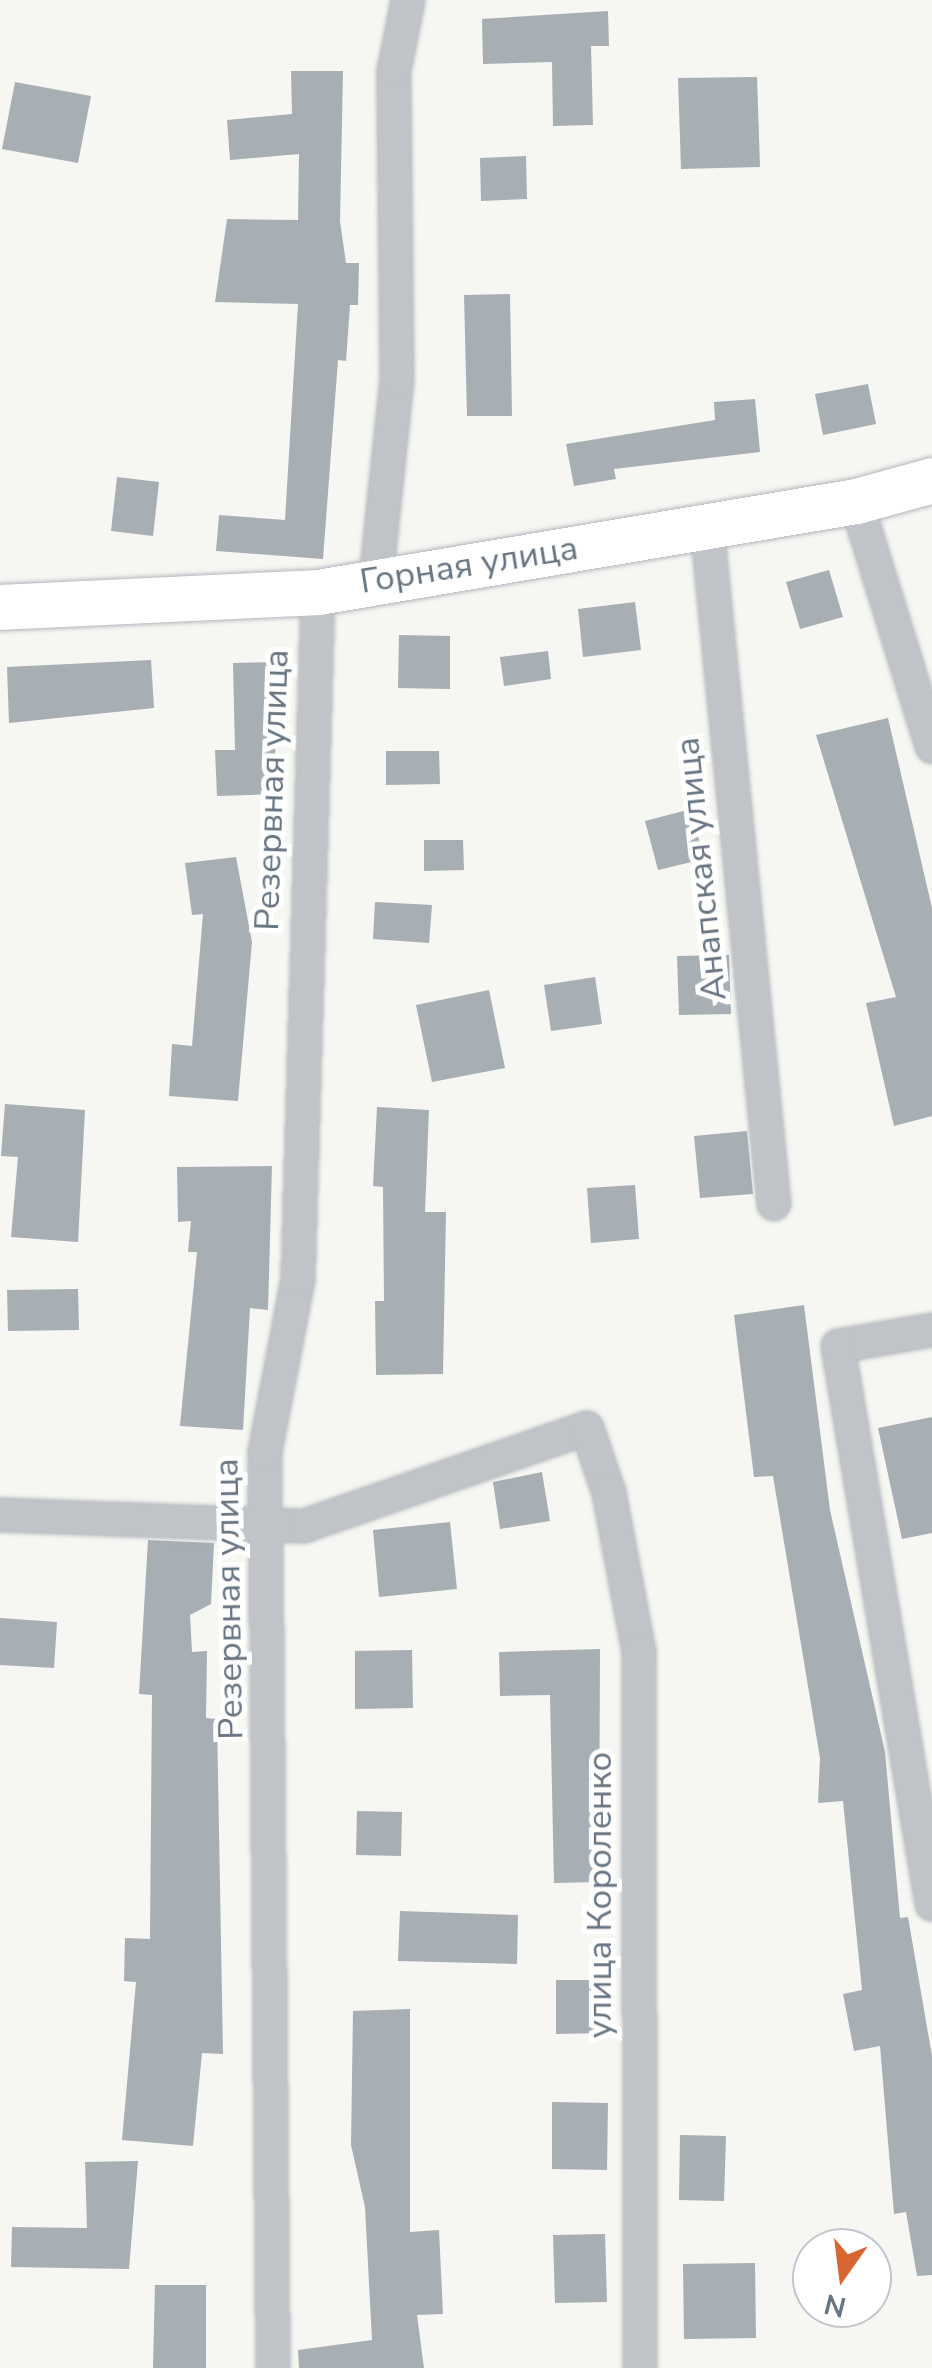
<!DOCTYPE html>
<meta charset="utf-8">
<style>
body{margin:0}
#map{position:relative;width:932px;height:2368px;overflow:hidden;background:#f6f6f3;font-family:"Nunito Sans",sans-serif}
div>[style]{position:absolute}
.building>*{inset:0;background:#a7aeb4}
.roads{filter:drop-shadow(0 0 2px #b2b7bb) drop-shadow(0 0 2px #b2b7bb)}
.minor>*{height:32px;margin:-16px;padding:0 16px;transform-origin:16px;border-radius:16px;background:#c0c3c7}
.secondary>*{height:45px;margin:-22.5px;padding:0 22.5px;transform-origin:22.5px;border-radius:22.5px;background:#fff}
span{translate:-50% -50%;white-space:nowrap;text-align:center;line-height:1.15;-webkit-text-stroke:10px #fff;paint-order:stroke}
.street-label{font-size:35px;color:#677482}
.north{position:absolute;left:792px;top:2228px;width:100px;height:100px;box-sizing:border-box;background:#fff;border:2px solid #c2c7cd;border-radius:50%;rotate:194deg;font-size:28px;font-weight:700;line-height:40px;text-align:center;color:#677482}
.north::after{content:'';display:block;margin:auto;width:35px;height:45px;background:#d76732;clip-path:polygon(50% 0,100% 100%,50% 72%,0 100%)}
</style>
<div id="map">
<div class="building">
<i style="clip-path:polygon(608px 11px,609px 46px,591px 46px,593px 125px,553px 126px,552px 62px,483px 64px,482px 19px)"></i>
<i style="clip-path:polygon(291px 71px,343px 71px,340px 221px,346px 263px,359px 263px,358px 305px,350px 305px,346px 361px,338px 360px,323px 559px,216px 551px,219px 515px,285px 520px,298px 304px,215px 302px,227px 219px,298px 220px,299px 154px,230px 160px,227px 120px,292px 114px)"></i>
<i style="clip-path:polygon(757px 77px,760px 167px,681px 169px,678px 78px)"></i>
<i style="clip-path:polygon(15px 82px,91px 96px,78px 163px,2px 149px)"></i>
<i style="clip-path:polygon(526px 156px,527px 199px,481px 201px,480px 158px)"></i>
<i style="clip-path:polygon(510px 294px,512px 416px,467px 416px,464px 295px)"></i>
<i style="clip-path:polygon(868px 384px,876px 424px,823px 435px,815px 394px)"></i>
<i style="clip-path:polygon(755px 399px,760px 452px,614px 469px,616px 479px,574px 486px,566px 444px,715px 420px,714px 402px)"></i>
<i style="clip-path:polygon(117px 477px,159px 482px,153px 536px,111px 531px)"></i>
<i style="clip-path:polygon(829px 570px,843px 617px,800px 629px,786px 582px)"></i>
<i style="clip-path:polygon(635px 602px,641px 650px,583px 657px,578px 609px)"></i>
<i style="clip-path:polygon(399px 635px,450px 636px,450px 689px,398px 688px)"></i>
<i style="clip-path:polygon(548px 651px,551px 679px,504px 686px,500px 657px)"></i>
<i style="clip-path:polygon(151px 660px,154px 708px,9px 723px,7px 667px)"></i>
<i style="clip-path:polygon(278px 662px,274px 794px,217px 796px,215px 750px,235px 750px,233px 663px)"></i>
<i style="clip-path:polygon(888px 718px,932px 908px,932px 1116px,894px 1126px,866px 1003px,896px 997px,816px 735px)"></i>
<i style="clip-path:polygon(386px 751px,439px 751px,440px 784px,386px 785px)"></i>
<i style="clip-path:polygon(691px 809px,704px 859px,658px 870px,645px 821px)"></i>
<i style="clip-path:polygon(424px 840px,463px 840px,464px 870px,424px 871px)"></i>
<i style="clip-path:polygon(236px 857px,252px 942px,238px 1101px,169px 1096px,172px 1044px,192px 1046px,203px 914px,192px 915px,185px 863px)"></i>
<i style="clip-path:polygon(375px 902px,432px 905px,429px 943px,373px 939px)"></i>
<i style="clip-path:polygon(729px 955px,731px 1014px,679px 1015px,677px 956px)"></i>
<i style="clip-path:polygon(595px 977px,602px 1024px,551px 1031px,544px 985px)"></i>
<i style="clip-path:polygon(489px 990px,505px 1068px,432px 1082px,416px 1005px)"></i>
<i style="clip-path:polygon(5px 1104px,85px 1110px,78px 1242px,11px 1237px,18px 1157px,1px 1156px)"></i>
<i style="clip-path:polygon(377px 1107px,429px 1110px,425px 1212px,446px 1212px,443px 1374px,376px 1375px,375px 1301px,384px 1301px,383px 1187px,373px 1186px)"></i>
<i style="clip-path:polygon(747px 1131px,753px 1194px,700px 1198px,694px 1136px)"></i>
<i style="clip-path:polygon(272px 1166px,268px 1310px,250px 1308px,243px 1430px,180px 1426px,197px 1252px,188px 1252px,191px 1221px,178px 1222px,177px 1167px)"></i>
<i style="clip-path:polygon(635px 1185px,639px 1239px,591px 1243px,587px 1188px)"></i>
<i style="clip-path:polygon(78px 1289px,79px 1330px,8px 1331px,7px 1290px)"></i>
<i style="clip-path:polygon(804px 1305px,830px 1510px,885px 1752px,900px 1918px,908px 1917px,932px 2056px,932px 2275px,917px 2276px,906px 2212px,894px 2214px,880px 2046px,854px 2051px,843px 1994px,862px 1990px,843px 1801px,818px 1803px,820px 1758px,773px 1476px,754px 1477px,734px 1315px)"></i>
<i style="clip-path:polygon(932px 1417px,932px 1533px,902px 1539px,878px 1428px)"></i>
<i style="clip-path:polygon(542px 1472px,550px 1521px,500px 1529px,493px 1482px)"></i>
<i style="clip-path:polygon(450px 1522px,457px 1589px,379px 1597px,373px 1530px)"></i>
<i style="clip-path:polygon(148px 1540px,214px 1543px,211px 1604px,190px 1615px,192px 1652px,207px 1651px,206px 1718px,217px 1719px,223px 2054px,202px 2053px,193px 2146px,122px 2140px,136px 1982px,124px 1981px,125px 1938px,150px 1939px,152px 1695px,139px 1694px)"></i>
<i style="clip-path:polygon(0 1618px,57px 1622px,54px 1668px,0 1665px)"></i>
<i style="clip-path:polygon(600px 1649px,599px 1882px,554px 1883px,550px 1695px,500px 1696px,499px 1652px)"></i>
<i style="clip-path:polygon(412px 1650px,413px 1708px,355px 1709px,355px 1651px)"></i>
<i style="clip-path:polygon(357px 1811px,402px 1812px,401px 1856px,356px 1855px)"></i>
<i style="clip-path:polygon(400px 1911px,518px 1915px,517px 1964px,398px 1961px)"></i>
<i style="clip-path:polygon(556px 1980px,601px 1980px,601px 2033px,556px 2034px)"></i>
<i style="clip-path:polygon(410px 2009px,410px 2232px,439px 2230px,443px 2314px,417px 2315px,424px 2368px,299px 2368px,298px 2350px,372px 2340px,365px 2207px,351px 2145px,353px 2011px)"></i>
<i style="clip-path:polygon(552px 2102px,608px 2103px,607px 2170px,552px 2169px)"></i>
<i style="clip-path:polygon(680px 2135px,726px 2136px,724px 2201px,679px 2200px)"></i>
<i style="clip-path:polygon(138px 2161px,129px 2269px,11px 2267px,12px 2227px,87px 2228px,85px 2162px)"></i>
<i style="clip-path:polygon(605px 2234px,607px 2302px,555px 2303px,553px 2235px)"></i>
<i style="clip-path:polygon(755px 2263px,756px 2338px,684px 2339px,683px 2264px)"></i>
<i style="clip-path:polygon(155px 2285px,206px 2285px,206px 2368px,153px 2368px)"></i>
</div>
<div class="roads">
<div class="minor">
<i style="left:856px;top:501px;width:257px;rotate:72.8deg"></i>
<i style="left:707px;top:526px;width:681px;rotate:84.36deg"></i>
<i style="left:376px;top:579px;width:200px;rotate:-84deg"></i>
<i style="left:397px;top:380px;width:309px;rotate:-90.6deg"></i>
<i style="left:394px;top:71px;width:72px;rotate:-78.8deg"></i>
<i style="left:932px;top:1330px;width:95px;rotate:170.3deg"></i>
<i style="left:838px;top:1346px;width:566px;rotate:80.44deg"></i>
<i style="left:0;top:1515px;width:304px;rotate:2.1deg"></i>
<i style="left:304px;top:1526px;width:299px;rotate:-19.1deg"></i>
<i style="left:587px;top:1428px;width:69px;rotate:71.3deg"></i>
<i style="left:609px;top:1493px;width:162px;rotate:79.3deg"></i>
<i style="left:639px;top:1652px;width:716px;rotate:89.92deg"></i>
<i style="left:273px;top:2368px;width:916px;rotate:-90.5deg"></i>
<i style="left:265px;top:1452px;width:176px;rotate:-79.2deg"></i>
<i style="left:298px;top:1279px;width:687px;rotate:-88.33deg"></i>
</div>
<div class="secondary">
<i style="left:0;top:607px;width:318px;rotate:-2.7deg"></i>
<i style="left:318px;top:592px;width:546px;rotate:-9.6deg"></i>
<i style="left:856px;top:501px;width:79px;rotate:-15.4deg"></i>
</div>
</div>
<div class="street-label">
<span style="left:469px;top:565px;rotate:-9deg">Горная улица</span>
<span style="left:272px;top:790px;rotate:-88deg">Резервная улица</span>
<span style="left:701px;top:869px;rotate:-96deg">Анапская улица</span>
<span style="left:229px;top:1599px;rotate:-91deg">Резервная улица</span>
<span style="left:600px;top:1895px;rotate:-90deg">улица Короленко</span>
</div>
<div class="north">N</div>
</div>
